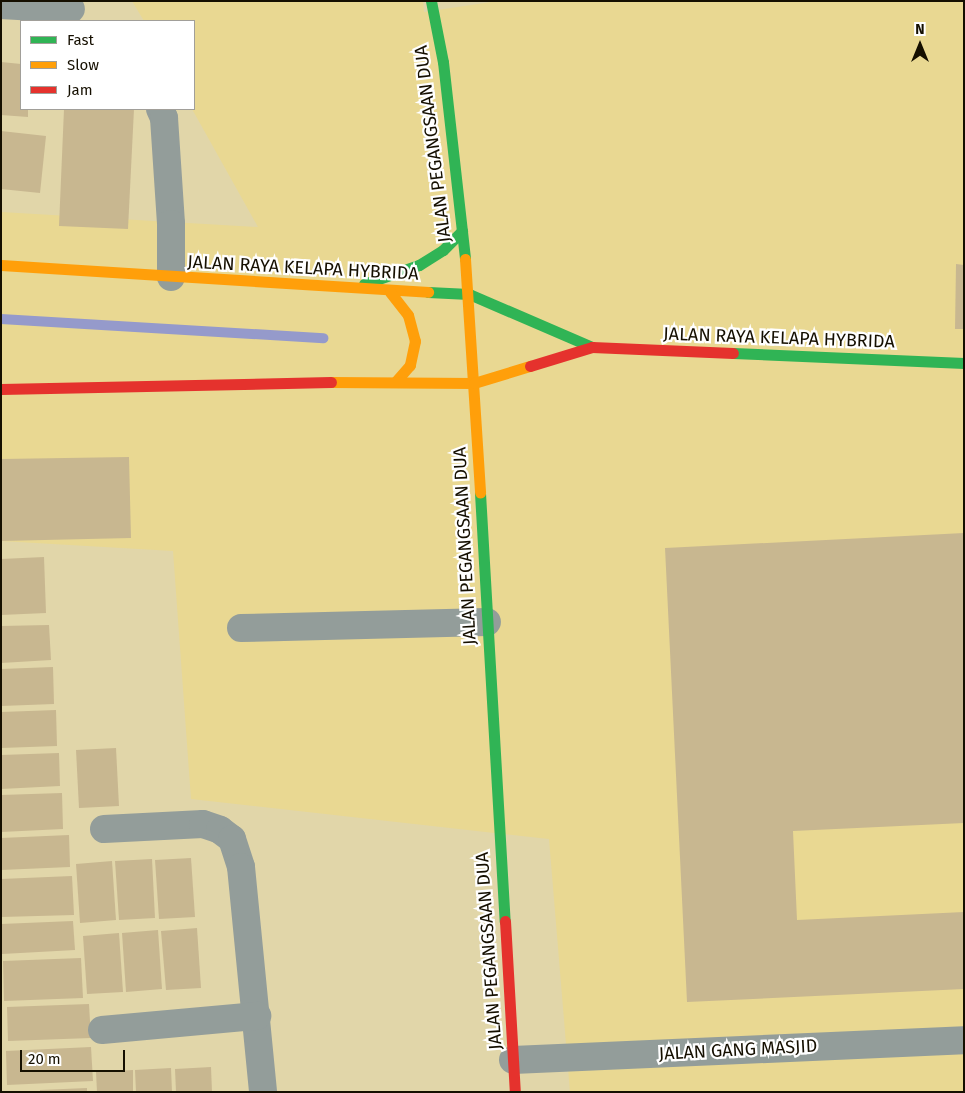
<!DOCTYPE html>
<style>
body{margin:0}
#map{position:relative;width:965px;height:1093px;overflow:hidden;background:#e1d6a9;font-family:"Fira Sans",sans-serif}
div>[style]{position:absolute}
.built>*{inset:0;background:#e9d892}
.stream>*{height:10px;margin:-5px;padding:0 5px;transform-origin:5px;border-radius:5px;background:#959acb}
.building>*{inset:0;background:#c8b790}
.street>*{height:28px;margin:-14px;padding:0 14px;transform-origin:14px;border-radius:14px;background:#939d9a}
.fast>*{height:11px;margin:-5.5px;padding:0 5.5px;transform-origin:5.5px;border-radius:5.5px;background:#30b455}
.slow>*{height:11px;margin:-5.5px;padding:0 5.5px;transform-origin:5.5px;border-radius:5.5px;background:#ff9f0a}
.jam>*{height:11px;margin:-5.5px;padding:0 5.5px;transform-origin:5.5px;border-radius:5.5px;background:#e5322d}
span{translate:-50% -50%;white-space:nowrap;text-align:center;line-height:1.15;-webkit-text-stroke:4.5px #fff;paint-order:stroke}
.street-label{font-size:18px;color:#150f00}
.frame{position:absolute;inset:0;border:2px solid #150f00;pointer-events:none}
.legend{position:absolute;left:20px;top:20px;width:175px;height:90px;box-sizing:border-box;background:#fff;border:1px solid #a19f99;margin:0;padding:6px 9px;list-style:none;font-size:15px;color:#150f00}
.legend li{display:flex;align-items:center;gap:10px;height:25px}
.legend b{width:25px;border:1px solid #a19f99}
.north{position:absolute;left:895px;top:20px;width:50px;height:50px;-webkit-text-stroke:4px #fff;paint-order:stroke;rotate:0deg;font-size:14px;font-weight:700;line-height:20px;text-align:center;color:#150f00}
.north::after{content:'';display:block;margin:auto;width:18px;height:22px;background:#150f00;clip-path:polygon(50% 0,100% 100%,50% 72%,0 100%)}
.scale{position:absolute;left:20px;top:1050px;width:105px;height:22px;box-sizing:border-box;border:2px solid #150f00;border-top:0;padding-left:6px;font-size:15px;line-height:18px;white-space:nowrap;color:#150f00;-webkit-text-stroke:4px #fff;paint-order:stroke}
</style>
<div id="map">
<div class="built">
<i style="clip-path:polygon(132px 1px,423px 1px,424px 12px,498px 1px,964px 1px,964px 1092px,570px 1092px,549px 839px,191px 799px,173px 551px,1px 541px,1px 212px,258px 227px,192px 109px,194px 21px,144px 21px)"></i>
</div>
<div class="stream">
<i style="left:1px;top:319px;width:323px;rotate:3.4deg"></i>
</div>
<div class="building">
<i style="clip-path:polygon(1px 62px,21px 64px,21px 109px,28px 109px,28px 117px,1px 115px)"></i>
<i style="clip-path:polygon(64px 109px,134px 109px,128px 229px,59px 226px)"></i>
<i style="clip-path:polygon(1px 131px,46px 136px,40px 193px,1px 189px)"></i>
<i style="clip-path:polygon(956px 264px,964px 265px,964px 329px,955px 329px)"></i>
<i style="clip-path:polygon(129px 457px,131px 538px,1px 541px,1px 459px)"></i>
<i style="clip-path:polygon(964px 533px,964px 823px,793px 831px,797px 920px,964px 912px,964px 989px,687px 1002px,665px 548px)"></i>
<i style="clip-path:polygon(44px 557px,46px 613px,1px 615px,1px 559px)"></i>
<i style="clip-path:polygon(49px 625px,51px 660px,1px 663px,1px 626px)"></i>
<i style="clip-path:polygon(53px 667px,54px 704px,1px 706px,1px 669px)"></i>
<i style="clip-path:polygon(56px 710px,57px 746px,1px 748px,1px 712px)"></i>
<i style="clip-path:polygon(116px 748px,119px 806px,79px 808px,76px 750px)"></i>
<i style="clip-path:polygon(59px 753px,60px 786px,1px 789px,1px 755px)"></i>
<i style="clip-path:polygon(62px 793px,63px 829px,1px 832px,1px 795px)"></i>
<i style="clip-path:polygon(69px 835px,70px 867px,1px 870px,1px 838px)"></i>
<i style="clip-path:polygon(191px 858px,195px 917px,159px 919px,155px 860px)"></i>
<i style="clip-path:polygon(152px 859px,155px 918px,119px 920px,115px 861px)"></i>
<i style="clip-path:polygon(112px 861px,116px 920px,80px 923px,76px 864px)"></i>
<i style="clip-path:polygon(72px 876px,74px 915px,1px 917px,1px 879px)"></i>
<i style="clip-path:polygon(73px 921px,75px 950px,2px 954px,1px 924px)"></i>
<i style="clip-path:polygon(197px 928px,201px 988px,166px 990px,161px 931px)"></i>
<i style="clip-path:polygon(158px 930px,162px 989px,126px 992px,122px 933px)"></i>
<i style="clip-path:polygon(119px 933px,123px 992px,87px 994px,83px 936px)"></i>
<i style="clip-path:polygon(81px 958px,83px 998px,4px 1001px,3px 961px)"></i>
<i style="clip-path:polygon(89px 1004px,91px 1038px,8px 1041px,7px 1007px)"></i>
<i style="clip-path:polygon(91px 1047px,93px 1081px,7px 1085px,6px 1051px)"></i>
<i style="clip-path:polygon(211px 1067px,212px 1092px,176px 1092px,175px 1069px)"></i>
<i style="clip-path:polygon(171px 1068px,172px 1092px,136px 1092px,135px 1070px)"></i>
<i style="clip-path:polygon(133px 1070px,133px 1092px,97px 1092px,96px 1072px)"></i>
<i style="clip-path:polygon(87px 1088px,87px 1092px,40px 1092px,40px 1090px)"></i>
</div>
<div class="street">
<i style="left:1px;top:5px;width:70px;rotate:3.3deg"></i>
<i style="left:160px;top:109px;width:10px;rotate:66deg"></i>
<i style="left:164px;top:118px;width:106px;rotate:86.2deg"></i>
<i style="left:171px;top:224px;width:53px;rotate:90deg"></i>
<i style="left:241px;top:628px;width:246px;rotate:-1.4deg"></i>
<i style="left:104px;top:829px;width:99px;rotate:-2.9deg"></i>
<i style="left:203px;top:824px;width:18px;rotate:19deg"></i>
<i style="left:220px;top:830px;width:15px;rotate:37deg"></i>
<i style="left:232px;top:839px;width:29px;rotate:72deg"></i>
<i style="left:241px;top:867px;width:226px;rotate:84.4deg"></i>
<i style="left:102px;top:1030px;width:156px;rotate:-5.2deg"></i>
<i style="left:513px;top:1060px;width:451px;rotate:-2.5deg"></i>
</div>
<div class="fast">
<i style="left:431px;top:1px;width:62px;rotate:78.9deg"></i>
<i style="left:443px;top:62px;width:198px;rotate:83.6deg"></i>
<i style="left:364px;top:284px;width:58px;rotate:-19.1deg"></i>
<i style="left:419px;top:265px;width:28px;rotate:-32deg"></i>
<i style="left:443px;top:250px;width:27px;rotate:-45deg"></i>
<i style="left:428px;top:292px;width:41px;rotate:2.8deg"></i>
<i style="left:469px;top:294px;width:134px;rotate:23.3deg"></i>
<i style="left:733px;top:353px;width:231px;rotate:2.5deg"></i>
<i style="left:480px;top:493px;width:429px;rotate:86.7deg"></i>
</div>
<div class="slow">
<i style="left:465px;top:259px;width:234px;rotate:86.3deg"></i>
<i style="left:1px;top:265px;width:428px;rotate:3.6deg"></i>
<i style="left:390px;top:292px;width:29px;rotate:52deg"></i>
<i style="left:408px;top:315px;width:27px;rotate:75deg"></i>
<i style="left:415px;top:341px;width:25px;rotate:102deg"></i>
<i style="left:410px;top:365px;width:21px;rotate:131deg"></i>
<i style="left:331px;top:382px;width:143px;rotate:0.4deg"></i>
<i style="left:474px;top:383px;width:59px;rotate:-16.9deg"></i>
</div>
<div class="jam">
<i style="left:530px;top:366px;width:65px;rotate:-17deg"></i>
<i style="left:592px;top:347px;width:141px;rotate:2.4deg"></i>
<i style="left:1px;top:389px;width:330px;rotate:-1.2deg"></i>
<i style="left:505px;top:921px;width:171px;rotate:86.7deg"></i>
</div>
<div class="street-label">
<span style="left:433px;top:144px;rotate:-97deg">JALAN PEGANGSAAN DUA</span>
<span style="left:303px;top:268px;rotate:3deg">JALAN RAYA KELAPA HYBRIDA</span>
<span style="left:779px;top:338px;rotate:2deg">JALAN RAYA KELAPA HYBRIDA</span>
<span style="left:465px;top:546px;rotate:-93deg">JALAN PEGANGSAAN DUA</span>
<span style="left:489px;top:951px;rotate:-94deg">JALAN PEGANGSAAN DUA</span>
<span style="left:738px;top:1050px;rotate:-3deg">JALAN GANG MASJID</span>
</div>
<div class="frame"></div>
<ul class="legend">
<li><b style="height:6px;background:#30b455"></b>Fast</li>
<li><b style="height:6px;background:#ff9f0a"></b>Slow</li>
<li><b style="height:6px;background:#e5322d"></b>Jam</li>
</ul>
<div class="north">N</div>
<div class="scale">20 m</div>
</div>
